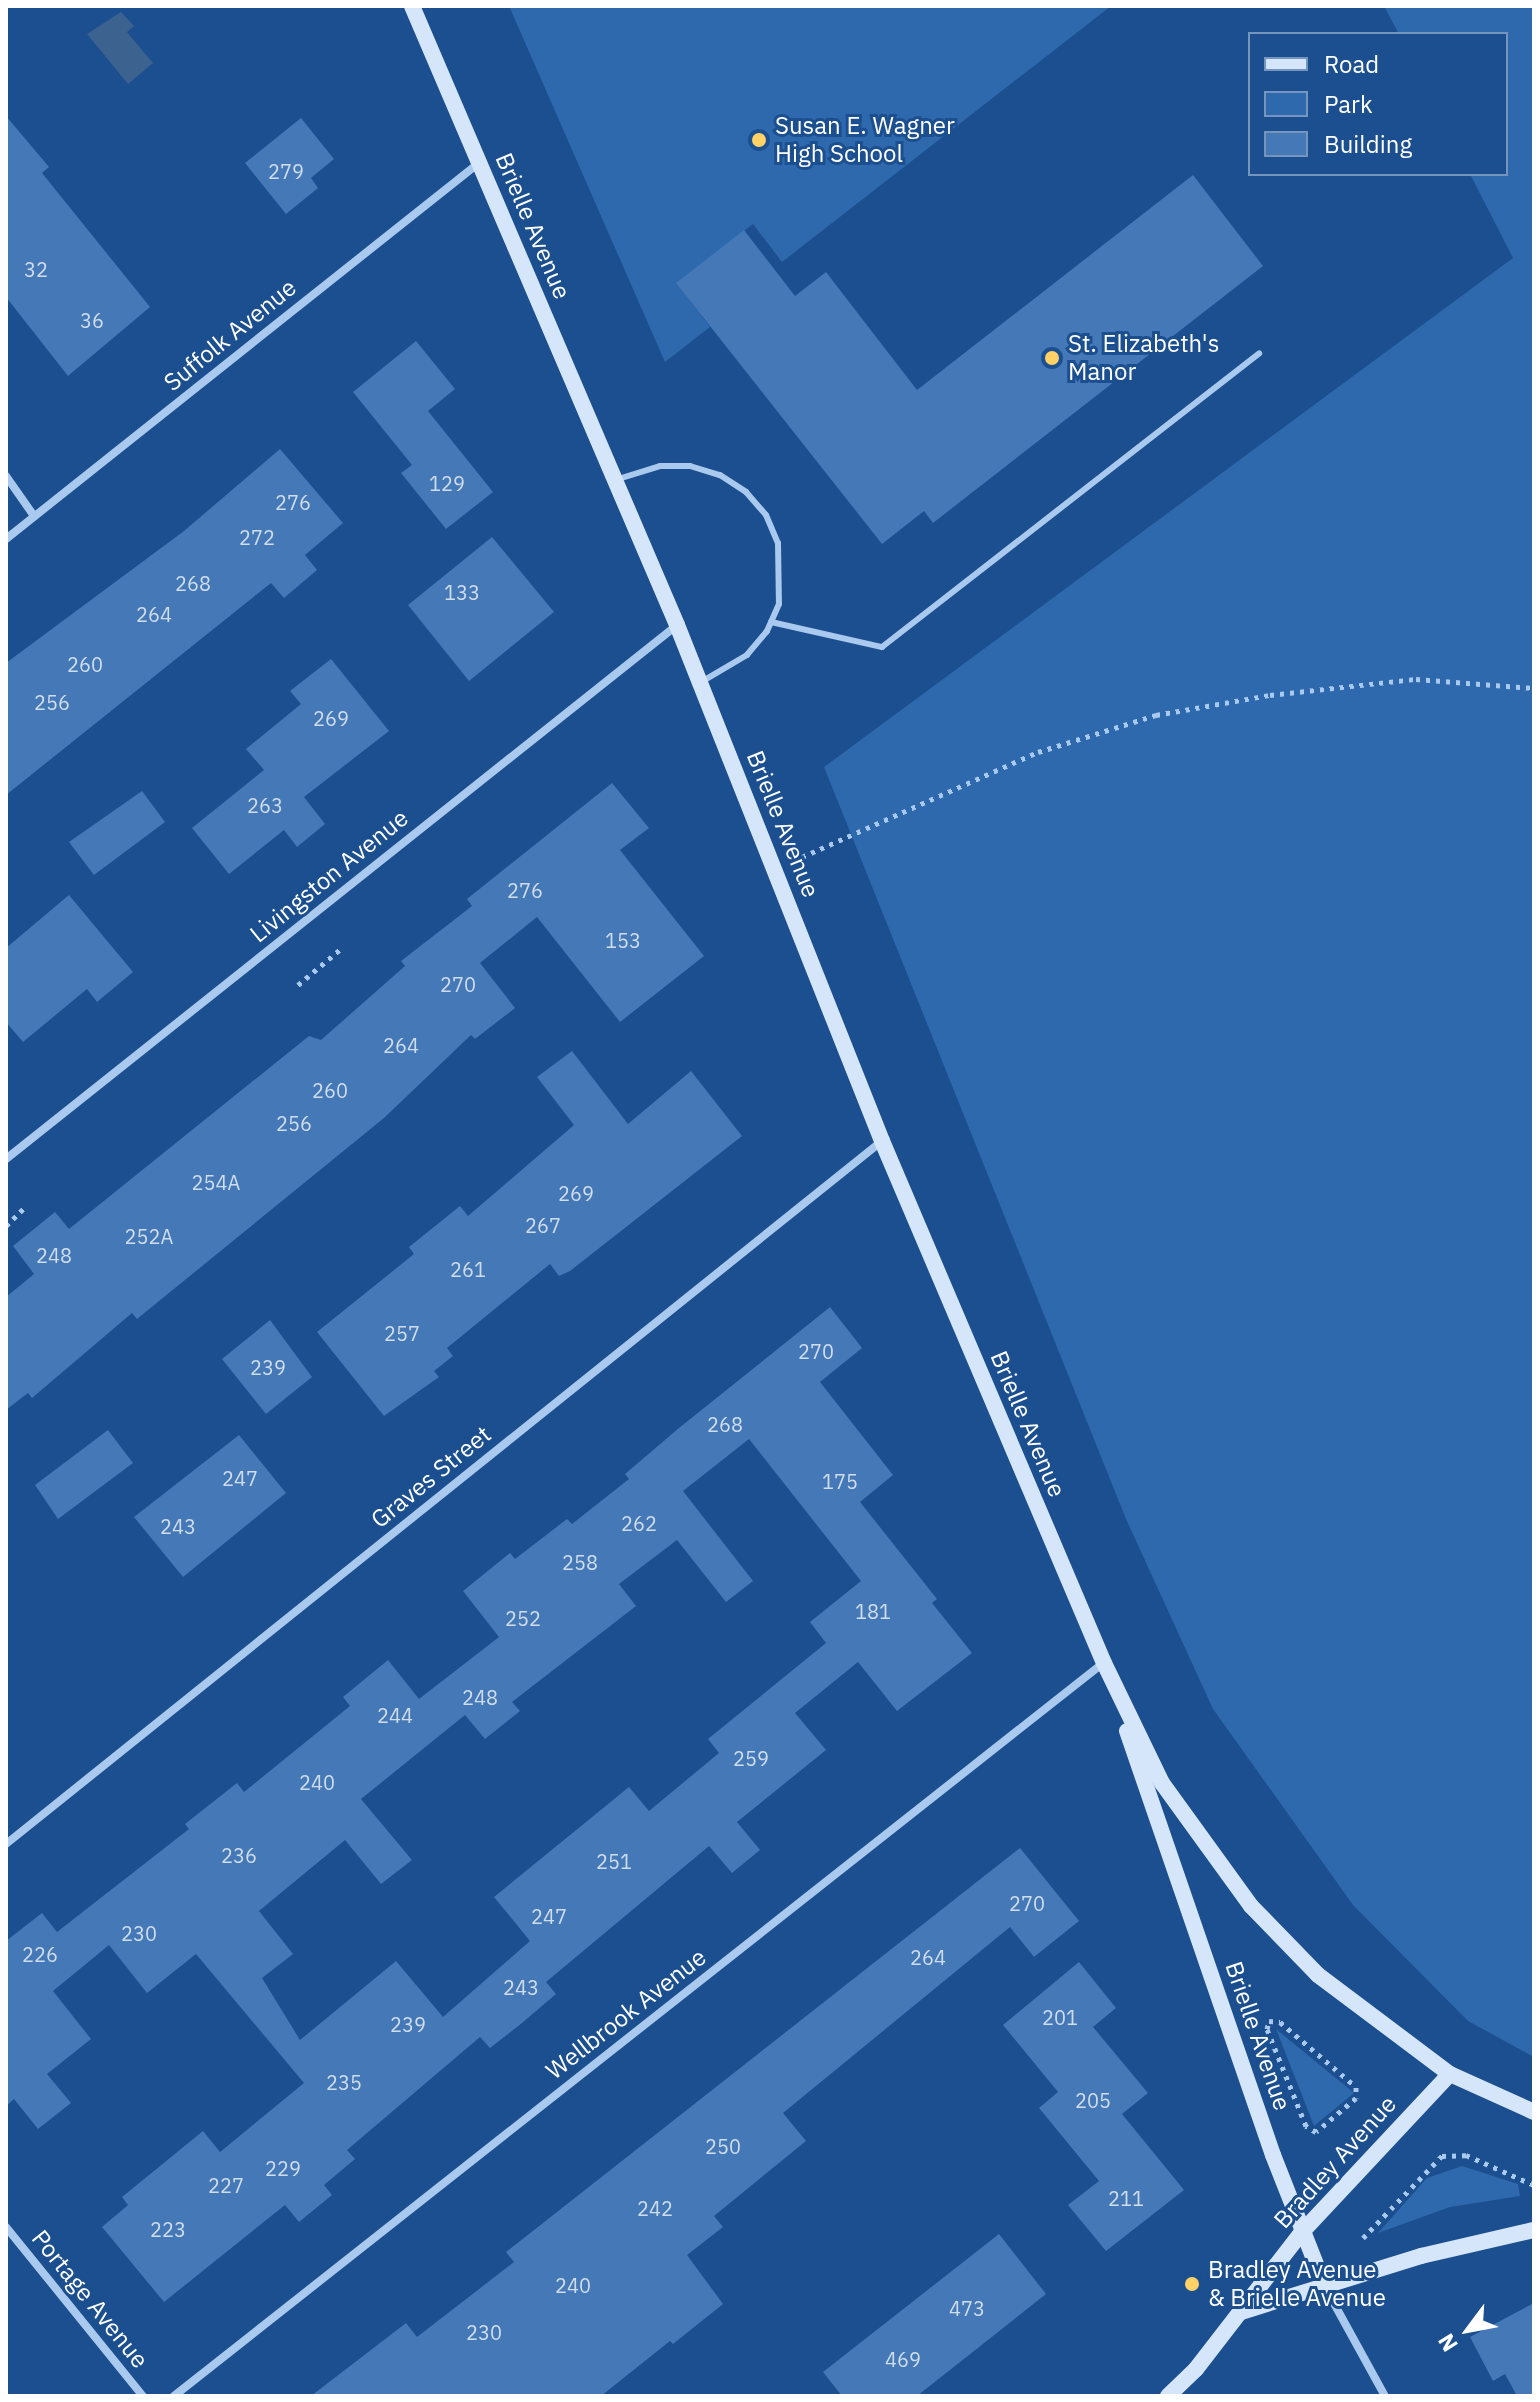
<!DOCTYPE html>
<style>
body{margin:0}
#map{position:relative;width:1540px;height:2402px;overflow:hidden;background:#1b4f8f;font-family:"IBM Plex Sans",sans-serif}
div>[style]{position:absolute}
.green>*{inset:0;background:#2e69ad}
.water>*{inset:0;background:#3c6290}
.building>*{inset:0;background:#4478b7}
.path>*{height:5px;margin-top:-2.5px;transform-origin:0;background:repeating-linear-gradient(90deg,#a9c9ee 0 4px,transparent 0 10px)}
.lane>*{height:6px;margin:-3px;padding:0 3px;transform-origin:3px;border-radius:3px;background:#a9c9ee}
.street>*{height:8px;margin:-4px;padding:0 4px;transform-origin:4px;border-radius:4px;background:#a9c9ee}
.secondary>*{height:16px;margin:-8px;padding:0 8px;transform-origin:8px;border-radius:8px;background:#d6e6fa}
.dots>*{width:22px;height:22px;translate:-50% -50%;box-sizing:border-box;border:4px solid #1b4f8f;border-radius:50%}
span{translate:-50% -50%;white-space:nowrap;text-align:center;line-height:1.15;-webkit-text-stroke:6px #1b4f8f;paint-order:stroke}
.number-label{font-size:20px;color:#d0dded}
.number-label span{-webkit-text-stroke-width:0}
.poi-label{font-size:24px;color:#fff}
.left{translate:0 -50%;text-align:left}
.street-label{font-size:24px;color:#fff}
.frame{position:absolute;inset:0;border:8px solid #fff;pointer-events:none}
.legend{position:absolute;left:1248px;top:32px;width:260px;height:144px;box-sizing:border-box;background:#1b4f8f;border:2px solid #7695bc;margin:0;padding:10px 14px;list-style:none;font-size:24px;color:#fff}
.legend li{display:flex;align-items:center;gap:16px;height:40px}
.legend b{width:40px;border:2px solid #7695bc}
.north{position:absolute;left:1428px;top:2290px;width:80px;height:80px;-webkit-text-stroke:6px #1b4f8f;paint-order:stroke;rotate:238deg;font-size:22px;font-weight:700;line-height:32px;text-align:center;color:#fff}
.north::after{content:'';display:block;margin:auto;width:28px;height:36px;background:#fff;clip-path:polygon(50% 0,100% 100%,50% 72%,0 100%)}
</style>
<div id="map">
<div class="green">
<i style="clip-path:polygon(509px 6px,1111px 6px,782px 262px,753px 224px,677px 283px,710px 327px,665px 362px)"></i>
<i style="clip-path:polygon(1384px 6px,1534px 6px,1534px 2057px,1468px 2021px,1353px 1905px,1213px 1709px,1126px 1519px,824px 767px,1513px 258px,1470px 174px,1506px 174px,1506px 34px,1399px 34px)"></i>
<i style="clip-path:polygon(1276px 2029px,1354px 2093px,1314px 2126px)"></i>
<i style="clip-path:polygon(1462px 2166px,1518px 2184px,1520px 2196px,1450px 2207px,1378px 2233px,1427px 2178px)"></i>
</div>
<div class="water">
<i style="clip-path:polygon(121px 12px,134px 26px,127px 32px,153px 63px,128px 84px,87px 34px)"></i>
</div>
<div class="building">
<i style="clip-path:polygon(6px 116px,49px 167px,42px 173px,150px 307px,68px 376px,6px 297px)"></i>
<i style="clip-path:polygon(301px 118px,334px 159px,311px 178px,318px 188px,286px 214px,245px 163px)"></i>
<i style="clip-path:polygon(1193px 175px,1263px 266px,933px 523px,924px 511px,882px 544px,676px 283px,744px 230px,795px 296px,826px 272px,917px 390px)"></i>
<i style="clip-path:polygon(416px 341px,455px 389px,428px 411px,493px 492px,446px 529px,401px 473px,412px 465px,353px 392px)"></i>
<i style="clip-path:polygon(280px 449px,343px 523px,305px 555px,317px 570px,284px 598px,271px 583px,6px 795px,6px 663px,184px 531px)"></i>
<i style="clip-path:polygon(492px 537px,554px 612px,469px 681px,408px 605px)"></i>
<i style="clip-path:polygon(331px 659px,389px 731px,304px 797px,325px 824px,297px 847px,284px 830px,229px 874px,192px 828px,264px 770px,246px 749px,301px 704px,290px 691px)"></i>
<i style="clip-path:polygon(612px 783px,649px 828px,620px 850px,704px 956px,620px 1022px,537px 917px,480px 963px,515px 1008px,475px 1039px,471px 1035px,384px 1118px,137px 1319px,132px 1313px,32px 1398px,28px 1393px,6px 1410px,6px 1297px,34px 1274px,13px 1246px,55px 1212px,69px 1229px,309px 1036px,321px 1040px,405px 966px,401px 961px,472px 906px,467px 899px)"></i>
<i style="clip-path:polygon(142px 791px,165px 822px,94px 875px,69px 842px)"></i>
<i style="clip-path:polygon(69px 895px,133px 972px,97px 1002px,87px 989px,23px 1042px,6px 1022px,6px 948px)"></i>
<i style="clip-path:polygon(572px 1051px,628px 1124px,691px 1071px,742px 1136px,570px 1271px,559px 1276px,550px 1264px,447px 1348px,453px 1356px,434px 1371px,439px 1377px,384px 1416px,317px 1332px,414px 1254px,409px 1247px,460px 1206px,468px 1216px,574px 1125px,537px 1077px)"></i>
<i style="clip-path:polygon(evenodd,830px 1307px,862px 1348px,820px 1382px,893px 1475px,860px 1502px,937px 1599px,932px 1603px,972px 1653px,897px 1711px,858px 1662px,795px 1713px,826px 1750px,737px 1822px,760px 1850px,732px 1873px,709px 1846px,546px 1982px,556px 1994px,522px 2023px,490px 2048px,480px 2037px,347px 2150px,355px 2159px,324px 2185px,332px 2195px,299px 2222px,285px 2205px,164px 2302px,102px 2227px,128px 2205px,122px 2197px,203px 2131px,220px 2152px,304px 2083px,196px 1954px,147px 1993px,109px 1945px,53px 1991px,91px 2039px,47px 2074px,71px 2103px,38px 2129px,14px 2099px,6px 2106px,6px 1941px,42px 1913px,57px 1932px,189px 1829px,185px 1824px,237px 1783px,244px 1792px,350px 1706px,343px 1697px,388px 1660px,419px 1699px,499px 1637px,463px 1591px,510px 1553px,515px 1559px,567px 1519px,572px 1524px,629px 1479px,625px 1474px,679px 1428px,830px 1307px,749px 1439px,861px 1581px,810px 1622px,826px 1643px,708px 1739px,719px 1753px,649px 1811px,629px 1787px,494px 1897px,530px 1941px,443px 2017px,396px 1961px,300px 2040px,262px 1978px,293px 1954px,259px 1911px,345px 1840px,381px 1884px,412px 1860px,361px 1799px,465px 1715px,485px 1739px,520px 1711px,512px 1702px,636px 1606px,619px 1584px,677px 1540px,726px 1602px,753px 1581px,683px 1491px,749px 1439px)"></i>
<i style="clip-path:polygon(270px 1320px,312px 1377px,266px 1414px,222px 1359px)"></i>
<i style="clip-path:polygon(108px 1430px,133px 1463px,58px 1519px,35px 1485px)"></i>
<i style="clip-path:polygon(239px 1435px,286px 1493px,183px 1577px,134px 1517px)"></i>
<i style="clip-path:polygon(1020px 1848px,1079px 1921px,1034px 1957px,1010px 1927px,783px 2113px,806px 2141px,714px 2216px,723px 2227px,687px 2255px,723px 2304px,673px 2344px,670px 2341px,601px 2396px,311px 2396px,406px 2323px,417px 2337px,514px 2262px,506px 2252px)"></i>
<i style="clip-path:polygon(1079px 1962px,1116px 2008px,1093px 2027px,1148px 2093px,1122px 2114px,1184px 2190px,1106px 2251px,1068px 2205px,1099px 2181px,1039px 2108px,1058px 2092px,1003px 2025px)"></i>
<i style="clip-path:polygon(999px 2234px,1046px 2294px,917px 2396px,842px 2396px,823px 2372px)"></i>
<i style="clip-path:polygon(1534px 2303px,1534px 2396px,1517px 2396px,1505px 2374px,1493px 2381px,1470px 2337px)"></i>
</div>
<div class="path">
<i style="left:802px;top:857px;width:258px;rotate:-24deg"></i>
<i style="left:1038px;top:752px;width:124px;rotate:-17.4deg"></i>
<i style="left:1156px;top:715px;width:116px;rotate:-10deg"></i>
<i style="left:1270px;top:695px;width:147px;rotate:-6.3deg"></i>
<i style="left:1416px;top:679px;width:118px;rotate:4.4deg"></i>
<i style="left:298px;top:985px;width:59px;rotate:-40.2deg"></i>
<i style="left:6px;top:1226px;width:28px;rotate:-45deg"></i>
<i style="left:1269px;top:2021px;width:11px;rotate:5deg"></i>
<i style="left:1280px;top:2022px;width:100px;rotate:40.5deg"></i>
<i style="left:1356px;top:2087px;width:11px;rotate:90deg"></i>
<i style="left:1356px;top:2098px;width:52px;rotate:139.6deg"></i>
<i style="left:1316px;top:2132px;width:12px;rotate:-149deg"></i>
<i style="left:1306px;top:2126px;width:105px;rotate:-111.9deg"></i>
<i style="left:1267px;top:2029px;width:8px;rotate:-76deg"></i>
<i style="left:1363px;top:2238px;width:114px;rotate:-46.1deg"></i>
<i style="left:1442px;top:2156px;width:24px;rotate:-2deg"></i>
<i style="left:1466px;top:2155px;width:74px;rotate:23.8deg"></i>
</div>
<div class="lane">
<i style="left:615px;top:480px;width:47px;rotate:-17.3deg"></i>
<i style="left:660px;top:466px;width:30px"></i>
<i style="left:690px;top:466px;width:31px;rotate:17deg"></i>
<i style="left:720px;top:475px;width:31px;rotate:33deg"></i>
<i style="left:746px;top:492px;width:30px;rotate:49deg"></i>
<i style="left:766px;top:515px;width:30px;rotate:67deg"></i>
<i style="left:778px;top:543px;width:61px;rotate:89.1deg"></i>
<i style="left:779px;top:604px;width:30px;rotate:114deg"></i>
<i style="left:767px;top:631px;width:31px;rotate:130deg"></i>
<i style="left:747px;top:655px;width:53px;rotate:149.6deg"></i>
<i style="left:771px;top:622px;width:114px;rotate:12.7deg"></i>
<i style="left:882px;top:647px;width:478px;rotate:-37.9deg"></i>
</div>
<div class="street">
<i style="left:6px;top:476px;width:49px;rotate:55deg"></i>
<i style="left:6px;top:539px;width:606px;rotate:-38.5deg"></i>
<i style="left:6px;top:1159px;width:858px;rotate:-38.51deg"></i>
<i style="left:6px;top:1844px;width:1123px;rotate:-38.75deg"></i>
<i style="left:6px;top:2227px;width:218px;rotate:51deg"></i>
<i style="left:1325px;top:2287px;width:124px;rotate:61.2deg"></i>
<i style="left:174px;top:2396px;width:1183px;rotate:-38.27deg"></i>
</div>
<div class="secondary">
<i style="left:412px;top:6px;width:673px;rotate:66.82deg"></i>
<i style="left:677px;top:625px;width:555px;rotate:68.33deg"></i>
<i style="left:882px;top:1141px;width:567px;rotate:66.96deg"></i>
<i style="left:1104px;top:1663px;width:133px;rotate:64.2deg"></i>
<i style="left:1162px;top:1783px;width:152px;rotate:54.1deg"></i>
<i style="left:1251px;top:1906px;width:96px;rotate:45.8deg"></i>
<i style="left:1318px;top:1975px;width:165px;rotate:36.9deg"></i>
<i style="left:1450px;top:2074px;width:92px;rotate:24.3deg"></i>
<i style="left:1127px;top:1731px;width:448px;rotate:71deg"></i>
<i style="left:1273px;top:2155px;width:142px;rotate:68.5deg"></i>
<i style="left:1241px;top:2312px;width:189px;rotate:-17.3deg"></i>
<i style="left:1421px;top:2256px;width:116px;rotate:-13deg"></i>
<i style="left:1168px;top:2396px;width:39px;rotate:-44deg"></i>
<i style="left:1196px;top:2369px;width:173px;rotate:-52.3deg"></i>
<i style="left:1302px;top:2232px;width:216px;rotate:-46.9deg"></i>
</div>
<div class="dots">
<i style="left:759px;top:140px;background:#ffd166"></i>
<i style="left:1052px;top:358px;background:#ffd166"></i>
<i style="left:1192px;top:2284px;background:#ffd166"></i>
</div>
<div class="number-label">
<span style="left:286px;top:171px">279</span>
<span style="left:36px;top:269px">32</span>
<span style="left:92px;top:320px">36</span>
<span style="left:447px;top:483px">129</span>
<span style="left:293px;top:502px">276</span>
<span style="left:257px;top:537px">272</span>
<span style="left:193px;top:583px">268</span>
<span style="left:462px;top:592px">133</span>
<span style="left:154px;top:614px">264</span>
<span style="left:85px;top:664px">260</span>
<span style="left:52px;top:702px">256</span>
<span style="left:331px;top:718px">269</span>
<span style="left:265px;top:805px">263</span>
<span style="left:525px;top:890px">276</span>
<span style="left:623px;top:940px">153</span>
<span style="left:458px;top:984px">270</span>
<span style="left:401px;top:1045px">264</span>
<span style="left:330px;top:1090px">260</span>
<span style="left:294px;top:1123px">256</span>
<span style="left:216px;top:1182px">254A</span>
<span style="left:576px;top:1193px">269</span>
<span style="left:543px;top:1225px">267</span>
<span style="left:149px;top:1236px">252A</span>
<span style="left:54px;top:1255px">248</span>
<span style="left:468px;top:1269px">261</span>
<span style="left:402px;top:1333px">257</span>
<span style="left:816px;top:1351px">270</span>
<span style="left:268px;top:1367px">239</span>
<span style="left:725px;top:1424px">268</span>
<span style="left:240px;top:1478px">247</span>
<span style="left:840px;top:1481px">175</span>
<span style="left:639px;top:1523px">262</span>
<span style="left:178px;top:1526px">243</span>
<span style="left:580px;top:1562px">258</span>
<span style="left:873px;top:1611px">181</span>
<span style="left:523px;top:1618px">252</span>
<span style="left:480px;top:1697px">248</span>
<span style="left:395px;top:1715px">244</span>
<span style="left:751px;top:1758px">259</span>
<span style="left:317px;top:1782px">240</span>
<span style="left:239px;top:1855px">236</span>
<span style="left:614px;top:1861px">251</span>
<span style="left:1027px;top:1903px">270</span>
<span style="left:549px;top:1916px">247</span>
<span style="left:139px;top:1933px">230</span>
<span style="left:40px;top:1954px">226</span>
<span style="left:928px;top:1957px">264</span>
<span style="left:521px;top:1987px">243</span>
<span style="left:1060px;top:2017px">201</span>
<span style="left:408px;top:2024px">239</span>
<span style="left:344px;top:2082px">235</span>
<span style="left:1093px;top:2100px">205</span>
<span style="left:723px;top:2146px">250</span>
<span style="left:283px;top:2168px">229</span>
<span style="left:226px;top:2185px">227</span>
<span style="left:1126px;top:2198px">211</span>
<span style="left:655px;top:2208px">242</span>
<span style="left:168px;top:2229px">223</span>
<span style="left:573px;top:2285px">240</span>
<span style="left:967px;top:2308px">473</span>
<span style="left:484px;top:2332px">230</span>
<span style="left:903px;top:2359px">469</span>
</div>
<div class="poi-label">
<span class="left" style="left:775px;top:140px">Susan E. Wagner<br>High School</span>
<span class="left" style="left:1068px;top:358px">St. Elizabeth's<br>Manor</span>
<span class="left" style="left:1208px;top:2284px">Bradley Avenue<br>&amp; Brielle Avenue</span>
</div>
<div class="street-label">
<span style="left:533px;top:226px;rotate:67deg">Brielle Avenue</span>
<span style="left:230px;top:335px;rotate:-39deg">Suffolk Avenue</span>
<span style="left:783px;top:824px;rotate:68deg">Brielle Avenue</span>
<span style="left:329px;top:876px;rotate:-39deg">Livingston Avenue</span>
<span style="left:1028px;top:1424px;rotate:67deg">Brielle Avenue</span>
<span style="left:431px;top:1477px;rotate:-39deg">Graves Street</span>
<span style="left:626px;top:2014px;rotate:-38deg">Wellbrook Avenue</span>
<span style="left:1258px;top:2036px;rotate:71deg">Brielle Avenue</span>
<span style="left:1335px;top:2162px;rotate:-48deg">Bradley Avenue</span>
<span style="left:90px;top:2299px;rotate:51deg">Portage Avenue</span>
</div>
<div class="frame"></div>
<ul class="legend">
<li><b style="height:10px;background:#d6e6fa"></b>Road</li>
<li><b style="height:22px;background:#2e69ad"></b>Park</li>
<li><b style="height:22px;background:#4478b7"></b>Building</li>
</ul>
<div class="north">N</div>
</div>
